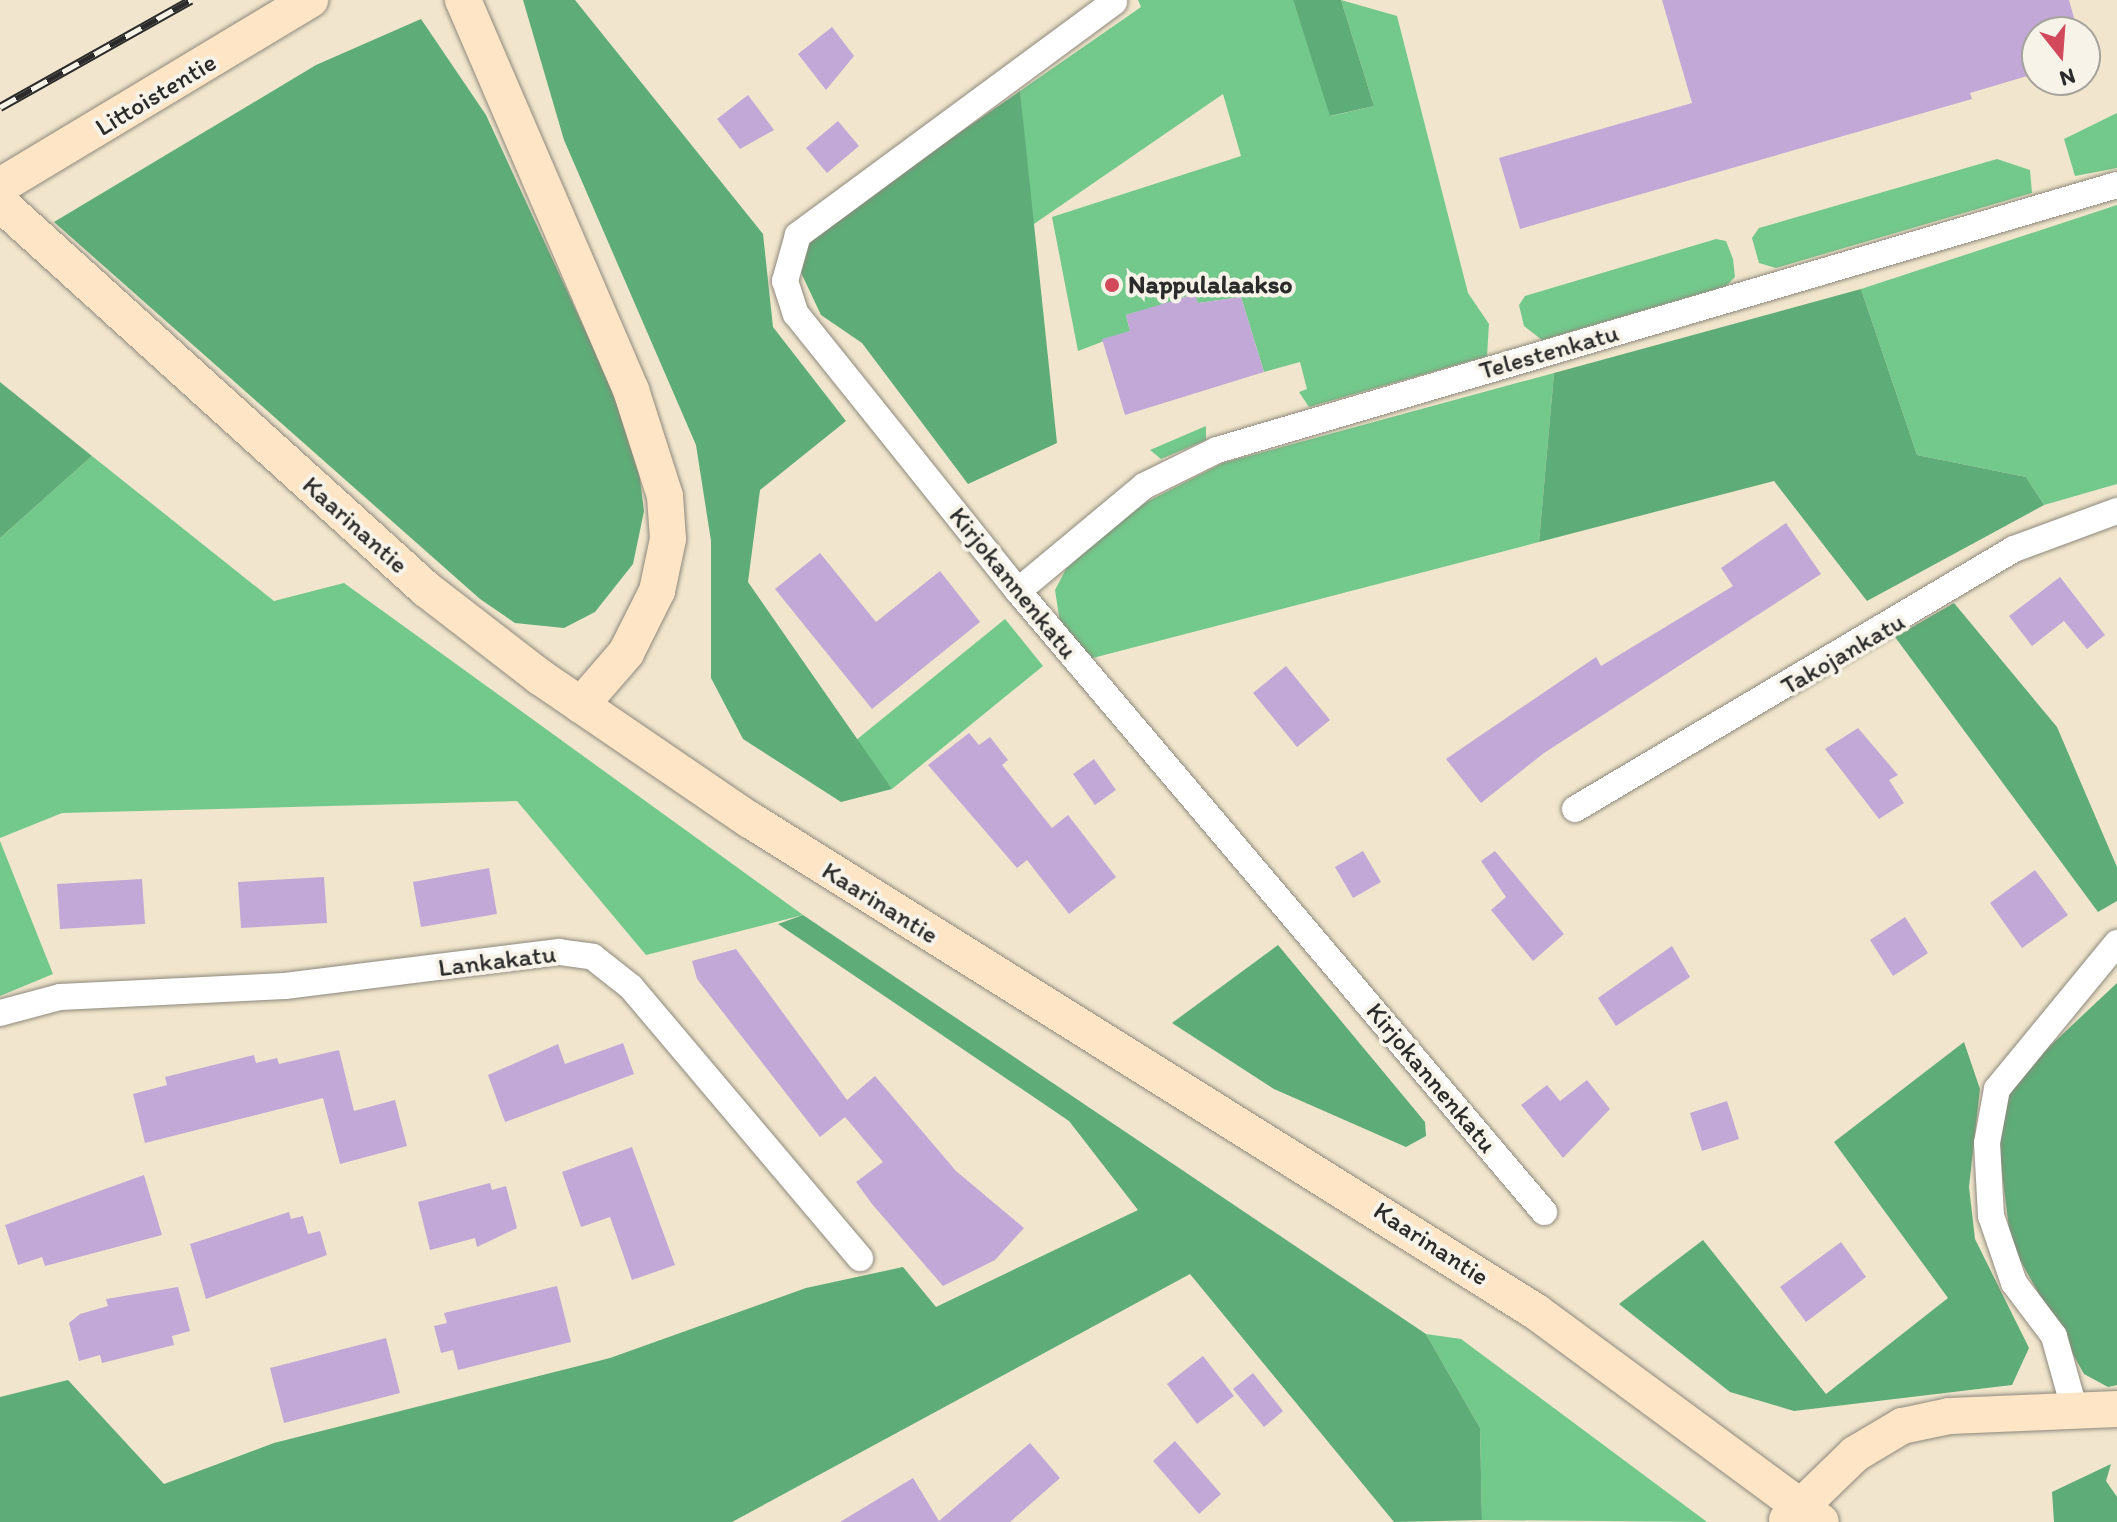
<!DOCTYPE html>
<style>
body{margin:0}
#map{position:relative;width:2117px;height:1522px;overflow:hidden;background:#f1e6cd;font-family:Itim,sans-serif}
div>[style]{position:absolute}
.green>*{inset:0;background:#73c88c}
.forest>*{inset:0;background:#5eac78}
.building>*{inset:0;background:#c2a8d6}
.roads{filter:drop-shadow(0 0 2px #8e887c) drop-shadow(0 0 2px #8e887c)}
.street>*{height:26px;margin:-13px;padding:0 13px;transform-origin:13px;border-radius:13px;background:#fff}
.secondary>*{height:36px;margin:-18px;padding:0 18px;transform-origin:18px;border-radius:18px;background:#fde5c5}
.rail>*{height:9px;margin-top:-4.5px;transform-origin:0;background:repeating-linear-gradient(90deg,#f7f3e8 0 18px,#2b2b2b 0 36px);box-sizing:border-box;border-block:2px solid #2b2b2b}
.dots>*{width:22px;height:22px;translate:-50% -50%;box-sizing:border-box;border:4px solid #f7f3e8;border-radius:50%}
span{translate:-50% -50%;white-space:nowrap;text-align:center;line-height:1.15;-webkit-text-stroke:8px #f7f3e8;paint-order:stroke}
.street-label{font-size:26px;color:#2b2b2b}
.poi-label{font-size:26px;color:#2b2b2b;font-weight:700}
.left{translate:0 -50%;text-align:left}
.north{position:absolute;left:2021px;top:16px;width:80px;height:80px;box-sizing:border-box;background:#f7f3e8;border:2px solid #a5a39c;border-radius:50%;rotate:163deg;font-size:22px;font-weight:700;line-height:32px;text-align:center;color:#2b2b2b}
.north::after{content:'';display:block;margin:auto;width:28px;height:36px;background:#d1495b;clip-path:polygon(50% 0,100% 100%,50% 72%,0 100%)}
</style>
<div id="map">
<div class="green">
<i style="clip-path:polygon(1138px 0,1293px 0,1331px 116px,1374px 106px,1341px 0,1397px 16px,1468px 293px,1489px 324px,1487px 356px,1309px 407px,1299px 392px,1307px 389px,1300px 362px,1264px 372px,1241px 297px,1198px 303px,1194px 294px,1181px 298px,1186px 314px,1145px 326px,1140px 311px,1126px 315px,1130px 331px,1078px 351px,1052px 217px,1241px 156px,1223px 94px,1031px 226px,1020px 91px,1141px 7px)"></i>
<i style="clip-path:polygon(2117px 113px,2117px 168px,2075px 176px,2064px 139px)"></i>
<i style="clip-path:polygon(1997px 159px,2030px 170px,2032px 193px,1776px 268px,1759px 263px,1752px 238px,1759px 228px)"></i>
<i style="clip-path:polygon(2117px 205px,2117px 484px,2044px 505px,2026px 477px,1917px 455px,1861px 289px)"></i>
<i style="clip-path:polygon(1716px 239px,1726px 241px,1733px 259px,1735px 277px,1726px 286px,1542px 340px,1524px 326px,1519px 305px,1525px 296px)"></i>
<i style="clip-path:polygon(1554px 373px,1539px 542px,1085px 660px,1061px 629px,1055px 590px,1066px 569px,1129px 511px,1223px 463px)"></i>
<i style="clip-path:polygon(1206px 426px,1206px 440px,1161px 459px,1150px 450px)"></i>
<i style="clip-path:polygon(92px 456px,274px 601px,344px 583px,803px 915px,646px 955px,517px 801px,62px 813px,0 838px,0 538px)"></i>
<i style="clip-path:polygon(1005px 619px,1043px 666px,892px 789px,855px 741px)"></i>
<i style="clip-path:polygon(0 841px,53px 974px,0 996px)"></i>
<i style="clip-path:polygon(1426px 1334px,1461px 1339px,1707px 1522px,1482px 1520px,1480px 1428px)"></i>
</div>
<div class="forest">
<i style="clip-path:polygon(523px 0,575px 0,763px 234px,773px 327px,846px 421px,760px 490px,748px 582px,892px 789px,841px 802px,743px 739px,711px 678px,711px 541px,696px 445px,564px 140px)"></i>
<i style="clip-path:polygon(1293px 0,1341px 0,1374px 106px,1330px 116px)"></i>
<i style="clip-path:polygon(421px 19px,486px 115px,615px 395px,638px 463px,644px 511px,633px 564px,595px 612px,564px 628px,515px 623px,480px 599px,54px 222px,316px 65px)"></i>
<i style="clip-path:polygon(1020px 91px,1057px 443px,968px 484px,862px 343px,821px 315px,795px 260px,808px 237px)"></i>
<i style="clip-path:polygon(1861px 289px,1917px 455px,2026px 477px,2044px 505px,1867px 601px,1774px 481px,1539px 542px,1554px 373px)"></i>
<i style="clip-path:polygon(0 382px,92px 456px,0 538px)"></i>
<i style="clip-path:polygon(1954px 603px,2057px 727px,2117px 867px,2117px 901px,2098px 912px,1895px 637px)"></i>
<i style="clip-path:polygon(803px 915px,1426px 1334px,1480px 1428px,1482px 1520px,1394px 1522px,1190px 1274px,732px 1522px,0 1522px,0 1397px,68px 1380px,164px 1484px,274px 1443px,610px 1358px,806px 1288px,903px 1267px,936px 1307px,1138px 1210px,1069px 1121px,778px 924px)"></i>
<i style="clip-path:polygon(1278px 945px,1425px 1122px,1426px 1136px,1406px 1147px,1274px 1089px,1172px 1023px)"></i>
<i style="clip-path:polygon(2117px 983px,2117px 1385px,2108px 1387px,2084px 1374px,2011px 1244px,1998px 1142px,2007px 1098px,2034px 1061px)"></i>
<i style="clip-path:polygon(1964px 1042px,1980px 1089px,1969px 1187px,1975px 1239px,2029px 1348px,2012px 1385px,1794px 1411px,1730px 1392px,1619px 1304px,1703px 1240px,1826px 1394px,1948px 1298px,1834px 1142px)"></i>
<i style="clip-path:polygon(2111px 1464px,2106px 1481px,2117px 1497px,2117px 1522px,2054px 1522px,2052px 1492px)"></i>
</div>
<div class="building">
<i style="clip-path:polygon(1662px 0,2069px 0,2078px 32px,2037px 32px,2037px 73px,1970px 93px,1972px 99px,1520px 229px,1499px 158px,1692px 103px)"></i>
<i style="clip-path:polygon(832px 27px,854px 56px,826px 90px,798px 54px)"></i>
<i style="clip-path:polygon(748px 95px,774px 130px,740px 149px,717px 119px)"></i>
<i style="clip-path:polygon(838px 121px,859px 146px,827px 173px,806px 148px)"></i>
<i style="clip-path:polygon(1195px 294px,1198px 303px,1241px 297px,1264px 372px,1125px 415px,1102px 339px,1130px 331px,1126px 315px)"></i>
<i style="clip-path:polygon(1786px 523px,1821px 574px,1544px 753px,1481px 803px,1446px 759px,1596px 657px,1601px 666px,1733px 586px,1721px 568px)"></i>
<i style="clip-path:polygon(820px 553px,876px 622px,940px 571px,980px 622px,872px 709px,775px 589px)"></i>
<i style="clip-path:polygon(2060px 577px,2105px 635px,2087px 649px,2064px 621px,2032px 646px,2009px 616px)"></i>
<i style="clip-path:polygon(1286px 666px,1330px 720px,1297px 747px,1253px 693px)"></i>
<i style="clip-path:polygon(1858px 728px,1898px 775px,1889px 780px,1904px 803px,1879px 819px,1825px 749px)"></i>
<i style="clip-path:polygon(969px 733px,979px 745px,990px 737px,1008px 760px,1002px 765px,1052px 828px,1068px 815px,1116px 877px,1069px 914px,1027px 860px,1017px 868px,928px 765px)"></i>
<i style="clip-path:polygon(1094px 759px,1116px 790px,1095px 805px,1073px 774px)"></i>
<i style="clip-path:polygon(1363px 851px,1381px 882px,1353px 898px,1335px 867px)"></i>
<i style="clip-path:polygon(1495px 851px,1564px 934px,1533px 961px,1491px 910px,1506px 897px,1481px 861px)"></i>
<i style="clip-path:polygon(489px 868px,497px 914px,421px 927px,413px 882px)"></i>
<i style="clip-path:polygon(2035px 870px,2068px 915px,2022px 948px,1990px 903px)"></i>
<i style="clip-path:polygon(324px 877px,327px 923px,241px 928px,238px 882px)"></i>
<i style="clip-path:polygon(142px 879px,145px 924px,60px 929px,57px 884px)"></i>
<i style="clip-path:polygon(1905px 917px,1928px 953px,1893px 976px,1870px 940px)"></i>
<i style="clip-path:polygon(1672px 946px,1690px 977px,1616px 1026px,1598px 998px)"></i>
<i style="clip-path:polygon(736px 949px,847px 1100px,875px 1076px,956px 1171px,1024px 1228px,995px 1260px,943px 1286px,872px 1204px,856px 1182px,883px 1162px,845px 1117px,820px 1137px,697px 979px,692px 961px)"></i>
<i style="clip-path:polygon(623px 1043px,634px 1074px,505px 1122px,488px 1075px,558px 1044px,565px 1064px)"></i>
<i style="clip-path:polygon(339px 1050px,354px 1111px,395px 1100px,407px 1146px,340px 1164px,323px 1098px,145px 1143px,133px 1094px,167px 1085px,165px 1077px,254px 1055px,256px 1063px,277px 1058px,279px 1064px)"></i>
<i style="clip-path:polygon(1587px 1080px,1610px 1109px,1563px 1158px,1521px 1105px,1547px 1085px,1560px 1101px)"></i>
<i style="clip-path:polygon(1727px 1101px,1739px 1139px,1702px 1151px,1690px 1113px)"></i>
<i style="clip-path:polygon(632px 1147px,675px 1265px,632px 1280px,610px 1217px,581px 1227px,562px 1172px)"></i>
<i style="clip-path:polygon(144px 1175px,162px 1235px,45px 1266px,42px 1257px,18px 1265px,5px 1225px)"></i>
<i style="clip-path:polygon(490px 1183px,492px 1190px,506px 1186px,517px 1228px,477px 1247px,475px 1238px,430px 1250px,418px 1202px)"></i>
<i style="clip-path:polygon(289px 1212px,291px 1219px,303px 1216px,308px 1234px,320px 1231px,327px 1255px,206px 1299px,190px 1244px)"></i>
<i style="clip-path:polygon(1841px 1242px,1866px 1277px,1806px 1322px,1780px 1287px)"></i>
<i style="clip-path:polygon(557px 1286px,571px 1342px,458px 1370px,453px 1350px,441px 1353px,434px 1326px,447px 1323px,444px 1313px)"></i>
<i style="clip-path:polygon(178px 1287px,190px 1331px,172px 1336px,174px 1345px,102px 1363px,100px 1355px,79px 1361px,69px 1323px,80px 1314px,108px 1306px,106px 1299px)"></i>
<i style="clip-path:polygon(386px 1338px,400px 1393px,284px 1423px,270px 1368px)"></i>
<i style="clip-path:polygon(1203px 1356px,1234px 1396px,1197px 1424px,1167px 1384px)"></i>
<i style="clip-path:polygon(1253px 1373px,1283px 1411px,1264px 1427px,1233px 1389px)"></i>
<i style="clip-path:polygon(1175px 1441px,1221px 1494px,1199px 1514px,1153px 1461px)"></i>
<i style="clip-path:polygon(1030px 1443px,1060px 1478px,1010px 1522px,840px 1522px,913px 1478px,939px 1521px)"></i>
</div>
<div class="roads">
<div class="street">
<i style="left:1114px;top:2px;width:393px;rotate:143.6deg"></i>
<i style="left:798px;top:235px;width:48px;rotate:105.8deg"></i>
<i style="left:785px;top:281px;width:35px;rotate:72deg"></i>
<i style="left:796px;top:314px;width:355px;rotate:51.3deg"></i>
<i style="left:1018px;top:591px;width:814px;rotate:49.73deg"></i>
<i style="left:1018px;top:591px;width:164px;rotate:-39.8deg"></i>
<i style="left:1144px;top:486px;width:81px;rotate:-26.3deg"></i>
<i style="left:1217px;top:450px;width:938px;rotate:-16.41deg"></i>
<i style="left:1575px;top:809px;width:510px;rotate:-30.64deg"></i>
<i style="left:2014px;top:549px;width:110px;rotate:-20.3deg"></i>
<i style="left:0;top:1013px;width:62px;rotate:-14.9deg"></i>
<i style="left:60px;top:997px;width:225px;rotate:-2.8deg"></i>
<i style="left:285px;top:986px;width:276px;rotate:-7.1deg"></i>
<i style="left:559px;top:952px;width:34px;rotate:8deg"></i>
<i style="left:593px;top:957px;width:48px;rotate:38.3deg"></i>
<i style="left:631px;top:987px;width:355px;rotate:49.8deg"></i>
<i style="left:2076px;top:1415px;width:82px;rotate:-105.6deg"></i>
<i style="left:2054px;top:1336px;width:66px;rotate:-127deg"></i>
<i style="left:2014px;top:1283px;width:71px;rotate:-108.9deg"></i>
<i style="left:1991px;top:1216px;width:73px;rotate:-93.1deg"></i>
<i style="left:1987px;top:1143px;width:55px;rotate:-79.5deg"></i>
<i style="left:1997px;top:1089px;width:189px;rotate:-50.6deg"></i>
</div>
<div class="secondary">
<i style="left:463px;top:0;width:425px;rotate:66.7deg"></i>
<i style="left:631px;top:390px;width:111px;rotate:72.2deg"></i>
<i style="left:665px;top:496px;width:43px;rotate:86deg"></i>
<i style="left:668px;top:539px;width:53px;rotate:101.9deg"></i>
<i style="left:657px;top:591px;width:69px;rotate:116.6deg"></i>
<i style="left:626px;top:653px;width:69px;rotate:130.9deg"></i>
<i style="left:0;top:186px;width:362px;rotate:-31deg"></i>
<i style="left:0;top:203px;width:575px;rotate:42.18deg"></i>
<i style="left:426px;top:589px;width:144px;rotate:37.7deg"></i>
<i style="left:540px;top:677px;width:254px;rotate:34.3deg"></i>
<i style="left:750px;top:820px;width:926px;rotate:32.03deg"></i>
<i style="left:1535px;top:1311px;width:355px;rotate:36.4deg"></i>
<i style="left:1787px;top:1520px;width:95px;rotate:-44.1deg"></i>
<i style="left:1855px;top:1454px;width:55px;rotate:-30.8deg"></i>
<i style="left:1902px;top:1426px;width:49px;rotate:-11.8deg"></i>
<i style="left:1950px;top:1416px;width:167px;rotate:-2.4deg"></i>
</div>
</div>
<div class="rail">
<i style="left:0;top:107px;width:219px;rotate:-29.3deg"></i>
</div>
<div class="dots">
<i style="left:1112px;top:285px;background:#d1495b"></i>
</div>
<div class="street-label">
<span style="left:156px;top:95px;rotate:-31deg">Littoistentie</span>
<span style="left:1549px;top:352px;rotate:-16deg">Telestenkatu</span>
<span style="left:355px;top:525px;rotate:42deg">Kaarinantie</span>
<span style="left:1013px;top:583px;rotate:51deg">Kirjokannenkatu</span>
<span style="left:1843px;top:654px;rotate:-30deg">Takojankatu</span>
<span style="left:880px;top:903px;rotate:32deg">Kaarinantie</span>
<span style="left:497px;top:961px;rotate:-7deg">Lankakatu</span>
<span style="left:1431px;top:1078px;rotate:50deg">Kirjokannenkatu</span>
<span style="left:1431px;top:1244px;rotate:33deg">Kaarinantie</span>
</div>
<div class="poi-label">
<span class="left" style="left:1128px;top:285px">Nappulalaakso</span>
</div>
<div class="north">N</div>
</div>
